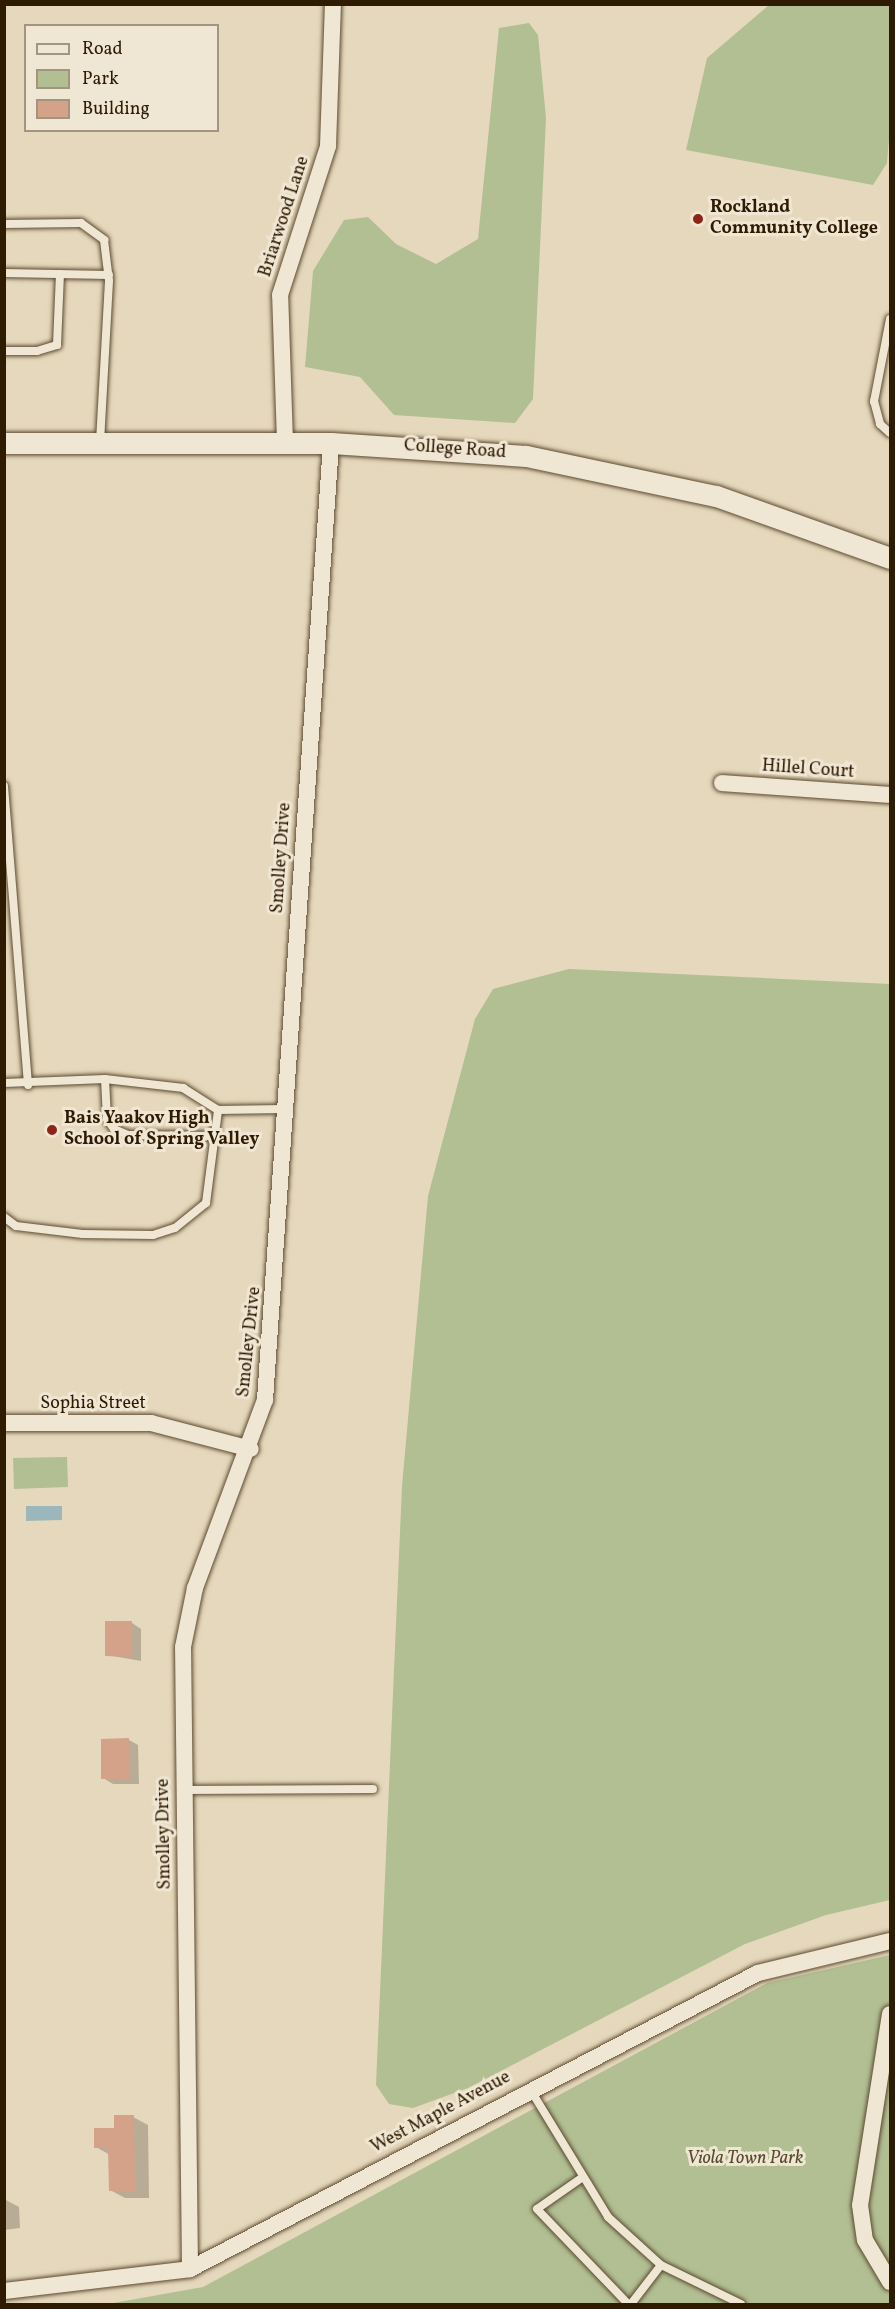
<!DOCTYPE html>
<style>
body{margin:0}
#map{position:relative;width:895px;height:2309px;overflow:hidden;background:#e6d8bc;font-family:Vollkorn,serif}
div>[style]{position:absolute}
.green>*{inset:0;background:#b1bf93}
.water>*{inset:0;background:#9cb7bc}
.shadow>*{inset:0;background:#0003}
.building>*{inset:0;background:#d3a289}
.roads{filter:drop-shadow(0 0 2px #5d4a30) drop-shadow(0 0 2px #5d4a30)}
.service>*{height:8px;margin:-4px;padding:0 4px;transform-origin:4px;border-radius:4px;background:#efe6d3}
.minor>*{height:16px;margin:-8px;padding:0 8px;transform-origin:8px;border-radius:8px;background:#efe6d3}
.tertiary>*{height:21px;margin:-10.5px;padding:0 10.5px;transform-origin:10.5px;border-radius:10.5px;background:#efe6d3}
.dots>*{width:16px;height:16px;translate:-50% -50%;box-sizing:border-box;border:3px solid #efe6d3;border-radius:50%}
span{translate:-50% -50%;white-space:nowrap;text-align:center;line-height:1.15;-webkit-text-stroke:6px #efe6d3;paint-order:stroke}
.poi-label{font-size:18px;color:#2f1a02;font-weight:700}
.left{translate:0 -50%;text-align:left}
.street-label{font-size:18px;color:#2f1a02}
.park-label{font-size:18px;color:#564c2e;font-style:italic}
.frame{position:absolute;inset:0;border:6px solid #2f1a02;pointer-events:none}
.legend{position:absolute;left:24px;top:24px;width:195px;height:108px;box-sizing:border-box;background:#efe6d3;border:2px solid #a2947f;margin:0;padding:8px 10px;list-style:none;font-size:18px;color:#2f1a02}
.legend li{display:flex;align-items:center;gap:12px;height:30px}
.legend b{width:30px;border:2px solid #a2947f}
</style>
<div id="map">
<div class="green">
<i style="clip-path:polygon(769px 5px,890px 5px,890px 126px,887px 163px,873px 185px,686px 150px,707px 58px)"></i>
<i style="clip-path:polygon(529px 23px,538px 35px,546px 118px,533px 399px,515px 423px,394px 415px,360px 377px,305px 367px,313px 271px,344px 220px,368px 217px,396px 244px,436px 264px,478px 239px,499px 28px)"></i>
<i style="clip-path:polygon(569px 969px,890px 984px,890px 1900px,826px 1915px,745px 1944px,468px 2088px,413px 2108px,389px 2104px,376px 2085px,402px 1486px,428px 1196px,475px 1019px,493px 989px)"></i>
<i style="clip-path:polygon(67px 1457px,68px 1487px,14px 1489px,13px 1458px)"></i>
<i style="clip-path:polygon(890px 1955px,890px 2304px,108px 2304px,203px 2287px,767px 1983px)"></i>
</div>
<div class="water">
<i style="clip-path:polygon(26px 1506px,62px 1506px,62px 1520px,26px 1521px)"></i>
</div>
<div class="shadow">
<i style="clip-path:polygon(132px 1623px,141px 1629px,141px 1661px,107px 1655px)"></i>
<i style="clip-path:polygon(129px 1740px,138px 1745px,139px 1784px,113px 1784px,103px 1778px)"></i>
<i style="clip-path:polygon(133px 2117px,148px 2125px,149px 2198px,125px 2198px,110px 2190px,110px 2155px,96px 2147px)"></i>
<i style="clip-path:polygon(4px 2199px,19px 2207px,20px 2228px,4px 2230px)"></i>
</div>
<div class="building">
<i style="clip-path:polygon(105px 1621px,132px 1621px,132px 1657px,105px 1656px)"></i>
<i style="clip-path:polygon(129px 1738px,129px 1779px,101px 1779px,101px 1739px)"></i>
<i style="clip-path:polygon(114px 2115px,134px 2115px,135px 2191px,109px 2191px,108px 2148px,94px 2148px,94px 2128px,114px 2128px)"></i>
</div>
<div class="roads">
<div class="service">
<i style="left:4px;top:224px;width:77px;rotate:-0.7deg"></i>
<i style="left:81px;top:223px;width:29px;rotate:36deg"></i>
<i style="left:104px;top:240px;width:41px;rotate:83deg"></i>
<i style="left:109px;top:281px;width:161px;rotate:93.2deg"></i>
<i style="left:4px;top:273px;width:105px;rotate:1.1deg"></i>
<i style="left:890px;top:319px;width:84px;rotate:101deg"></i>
<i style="left:874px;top:401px;width:24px;rotate:75deg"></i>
<i style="left:880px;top:424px;width:13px;rotate:42deg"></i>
<i style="left:4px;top:351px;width:33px"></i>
<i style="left:37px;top:351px;width:21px;rotate:-17deg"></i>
<i style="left:57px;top:345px;width:71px;rotate:-87.6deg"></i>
<i style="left:4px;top:786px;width:300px;rotate:85.4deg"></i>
<i style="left:105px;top:1079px;width:40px;rotate:87.1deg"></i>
<i style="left:107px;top:1119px;width:12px;rotate:55deg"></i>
<i style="left:114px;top:1129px;width:15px;rotate:23deg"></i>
<i style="left:128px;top:1135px;width:85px;rotate:0.7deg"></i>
<i style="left:4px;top:1083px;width:101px;rotate:-2.3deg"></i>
<i style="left:105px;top:1079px;width:79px;rotate:6.6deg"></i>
<i style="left:183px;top:1088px;width:41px;rotate:32.2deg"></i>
<i style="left:218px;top:1110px;width:66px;rotate:-0.9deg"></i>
<i style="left:4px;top:1217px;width:15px;rotate:37deg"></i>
<i style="left:16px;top:1226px;width:67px;rotate:6.8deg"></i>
<i style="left:83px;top:1234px;width:70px;rotate:0.8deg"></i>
<i style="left:153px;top:1235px;width:23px;rotate:-18deg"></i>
<i style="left:175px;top:1228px;width:40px;rotate:-39deg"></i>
<i style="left:206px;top:1203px;width:94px;rotate:-82.6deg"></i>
<i style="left:184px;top:1790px;width:189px;rotate:-0.3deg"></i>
<i style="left:530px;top:2089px;width:150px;rotate:58.6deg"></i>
<i style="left:608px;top:2217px;width:72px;rotate:42.2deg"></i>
<i style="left:661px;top:2265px;width:89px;rotate:26deg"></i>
<i style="left:580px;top:2179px;width:52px;rotate:145.1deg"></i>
<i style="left:537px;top:2209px;width:132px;rotate:46.2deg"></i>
<i style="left:631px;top:2304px;width:49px;rotate:-52.4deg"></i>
</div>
<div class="minor">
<i style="left:285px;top:442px;width:147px;rotate:-91.9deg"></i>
<i style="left:280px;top:295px;width:157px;rotate:-72.1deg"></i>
<i style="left:328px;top:146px;width:142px;rotate:-88deg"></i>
<i style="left:722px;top:783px;width:168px;rotate:4.1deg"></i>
<i style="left:4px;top:1423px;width:147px"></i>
<i style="left:151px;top:1423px;width:103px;rotate:14.6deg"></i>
<i style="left:890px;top:2014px;width:193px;rotate:98.9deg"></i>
<i style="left:860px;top:2205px;width:35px;rotate:82deg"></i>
<i style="left:865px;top:2240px;width:49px;rotate:59.2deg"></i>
<i style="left:190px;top:2269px;width:622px;rotate:-90.64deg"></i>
<i style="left:183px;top:1647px;width:60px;rotate:-78.5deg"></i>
<i style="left:195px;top:1588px;width:201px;rotate:-69.6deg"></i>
<i style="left:265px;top:1400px;width:959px;rotate:-86.05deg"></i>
<i style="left:4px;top:2291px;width:187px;rotate:-6.7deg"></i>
<i style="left:190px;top:2269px;width:640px;rotate:-27.53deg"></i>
<i style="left:758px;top:1973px;width:136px;rotate:-13.6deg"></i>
</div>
<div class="tertiary">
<i style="left:4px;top:443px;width:327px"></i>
<i style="left:331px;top:443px;width:195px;rotate:3.8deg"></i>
<i style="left:526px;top:456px;width:194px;rotate:11.9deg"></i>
<i style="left:716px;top:496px;width:185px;rotate:19.6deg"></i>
</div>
</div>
<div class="dots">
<i style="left:698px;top:219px;background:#8f2418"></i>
<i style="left:52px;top:1130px;background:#8f2418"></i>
</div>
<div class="poi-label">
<span class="left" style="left:710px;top:219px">Rockland<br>Community College</span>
<span class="left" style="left:64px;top:1130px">Bais Yaakov High<br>School of Spring Valley</span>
</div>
<div class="street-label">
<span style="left:285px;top:217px;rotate:-72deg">Briarwood Lane</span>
<span style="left:455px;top:450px;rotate:4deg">College Road</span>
<span style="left:808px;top:770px;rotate:4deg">Hillel Court</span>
<span style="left:282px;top:858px;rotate:-86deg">Smolley Drive</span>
<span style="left:250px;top:1342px;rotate:-84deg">Smolley Drive</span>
<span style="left:93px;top:1404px">Sophia Street</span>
<span style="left:165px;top:1834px;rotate:-91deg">Smolley Drive</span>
<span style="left:441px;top:2113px;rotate:-28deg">West Maple Avenue</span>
</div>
<div class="park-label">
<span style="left:745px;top:2159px">Viola Town Park</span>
</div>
<div class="frame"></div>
<ul class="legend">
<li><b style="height:8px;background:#efe6d3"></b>Road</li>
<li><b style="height:16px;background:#b1bf93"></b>Park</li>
<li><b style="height:16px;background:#d3a289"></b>Building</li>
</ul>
</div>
